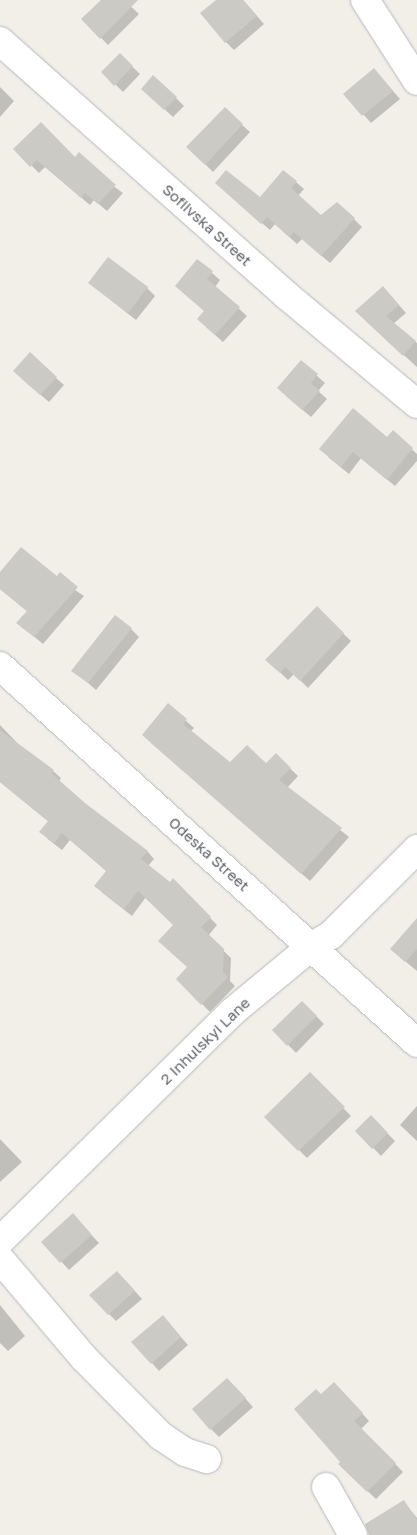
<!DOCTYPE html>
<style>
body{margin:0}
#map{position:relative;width:417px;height:1535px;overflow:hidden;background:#f1efe8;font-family:"Golos Text",sans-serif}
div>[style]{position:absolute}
.shadow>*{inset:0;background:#0003}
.building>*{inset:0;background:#cccac5}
.roads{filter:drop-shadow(0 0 1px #b5b8bc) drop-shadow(0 0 1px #b5b8bc)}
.minor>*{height:28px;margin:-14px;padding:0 14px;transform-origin:14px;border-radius:14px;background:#fff}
span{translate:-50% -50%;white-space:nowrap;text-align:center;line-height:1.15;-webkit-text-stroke:5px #fff;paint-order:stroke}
.street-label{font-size:15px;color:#5f6368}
</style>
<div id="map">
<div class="shadow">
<i style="clip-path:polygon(102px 0,124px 0,139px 14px,108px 45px,83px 19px)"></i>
<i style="clip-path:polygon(218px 0,243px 0,264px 24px,234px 50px,226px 42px)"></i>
<i style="clip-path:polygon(120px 55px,140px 74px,123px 92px,103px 72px)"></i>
<i style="clip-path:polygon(381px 77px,400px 99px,371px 123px,345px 94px)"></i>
<i style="clip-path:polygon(0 87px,14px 101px,0 117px)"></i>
<i style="clip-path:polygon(150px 96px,176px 98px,184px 106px,173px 117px)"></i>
<i style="clip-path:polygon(242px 125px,250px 132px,213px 172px,188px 147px)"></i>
<i style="clip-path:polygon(15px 149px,75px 159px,123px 193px,107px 211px,94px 200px,90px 205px,45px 167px,39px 173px)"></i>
<i style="clip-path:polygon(296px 182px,304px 189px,298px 196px,321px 217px,354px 219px,362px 227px,330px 263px,302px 239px,297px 244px,275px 224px,270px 230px,225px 191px,260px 199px)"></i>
<i style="clip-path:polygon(197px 260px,220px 280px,215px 287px,247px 316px,223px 342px,206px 327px)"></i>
<i style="clip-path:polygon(89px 283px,147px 288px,155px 296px,136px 320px)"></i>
<i style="clip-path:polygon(391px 296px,406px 313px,393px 324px,417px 343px,417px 367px,364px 319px)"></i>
<i style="clip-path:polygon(301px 362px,325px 383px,318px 391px,327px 399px,311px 417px,286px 396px)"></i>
<i style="clip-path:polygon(56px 378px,64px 385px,49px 402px,22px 379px)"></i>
<i style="clip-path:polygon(393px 432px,417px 454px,417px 461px,395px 486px,361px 458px,349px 474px,328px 457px,387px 439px)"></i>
<i style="clip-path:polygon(0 574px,57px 578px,84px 596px,43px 644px,18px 623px,28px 612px,0 589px)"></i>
<i style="clip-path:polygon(317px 608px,351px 641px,308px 688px,294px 674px,288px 680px,267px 660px)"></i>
<i style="clip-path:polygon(131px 629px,139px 637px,96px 690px,73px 670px)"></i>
<i style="clip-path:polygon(168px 705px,194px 728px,191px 731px,230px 763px,266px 765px,276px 755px,298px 776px,287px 788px,349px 837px,310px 881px,151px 743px)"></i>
<i style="clip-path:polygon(0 725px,23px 749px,53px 771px,61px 778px,59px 781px,84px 804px,147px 851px,154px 859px,148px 866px,170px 884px,173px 880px,217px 925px,208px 936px,231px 958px,230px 981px,235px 986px,210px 1012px,177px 979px,188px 968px,174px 925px,146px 897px,132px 916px,104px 894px,96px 886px,108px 872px,70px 840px,62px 850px,49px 840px,41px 832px,49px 822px,0 782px)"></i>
<i style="clip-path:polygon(417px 934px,417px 971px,400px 957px)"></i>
<i style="clip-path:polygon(302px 1002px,324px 1024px,296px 1053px,274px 1030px)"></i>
<i style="clip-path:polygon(310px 1074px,351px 1116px,307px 1158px,266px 1117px)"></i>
<i style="clip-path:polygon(417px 1106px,417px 1141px,400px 1125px)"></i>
<i style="clip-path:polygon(371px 1117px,395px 1141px,381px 1156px,357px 1131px)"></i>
<i style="clip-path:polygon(0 1139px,22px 1162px,0 1182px)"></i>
<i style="clip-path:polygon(80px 1223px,99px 1243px,69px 1270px,43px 1242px)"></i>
<i style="clip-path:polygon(125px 1280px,142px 1299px,116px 1321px,109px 1314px)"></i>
<i style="clip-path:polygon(0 1305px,25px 1336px,8px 1351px,0 1343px)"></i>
<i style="clip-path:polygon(163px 1317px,188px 1345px,159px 1371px,152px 1363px)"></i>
<i style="clip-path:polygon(235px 1387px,253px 1407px,219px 1437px,211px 1429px)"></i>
<i style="clip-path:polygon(342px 1391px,369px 1421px,361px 1429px,403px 1472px,376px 1499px,339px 1464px,342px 1462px,321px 1396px)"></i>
<i style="clip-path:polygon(403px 1501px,417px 1518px,417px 1535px,374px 1535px)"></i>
</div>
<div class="building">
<i style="clip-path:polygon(101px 0,138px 0,100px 39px,81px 19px)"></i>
<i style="clip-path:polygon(216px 0,243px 0,257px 16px,225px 43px,200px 13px)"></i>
<i style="clip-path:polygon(120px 53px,133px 66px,114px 86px,101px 72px)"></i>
<i style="clip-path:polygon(374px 68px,393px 91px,362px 116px,343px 94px)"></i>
<i style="clip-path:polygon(153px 75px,177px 97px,164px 110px,141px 89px)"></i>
<i style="clip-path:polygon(225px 107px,243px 124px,205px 165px,186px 147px)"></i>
<i style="clip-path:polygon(41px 122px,75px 157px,79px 152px,116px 185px,98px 204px,85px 193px,81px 198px,37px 160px,30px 167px,13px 149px)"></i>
<i style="clip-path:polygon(226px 170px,260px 197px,283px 170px,297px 181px,291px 188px,321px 215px,337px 202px,355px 218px,321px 256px,294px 232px,289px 237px,267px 217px,261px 224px,215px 183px)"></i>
<i style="clip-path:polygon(108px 257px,148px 287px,128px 313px,88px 283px)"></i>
<i style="clip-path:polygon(197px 259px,213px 271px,207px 279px,240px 307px,215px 335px,197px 319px,204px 311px,175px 286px)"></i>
<i style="clip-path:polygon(383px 286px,399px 305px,386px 316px,416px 341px,403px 356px,355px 311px)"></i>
<i style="clip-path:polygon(30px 352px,57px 377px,40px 395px,13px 371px)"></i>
<i style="clip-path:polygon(301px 360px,318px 374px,311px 383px,320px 391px,302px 410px,277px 388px)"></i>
<i style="clip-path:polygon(353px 408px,387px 437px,393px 430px,413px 448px,387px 480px,353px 452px,341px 467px,319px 449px)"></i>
<i style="clip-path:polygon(21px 547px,57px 576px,60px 572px,78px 587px,34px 637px,16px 623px,27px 611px,0 589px,0 572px)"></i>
<i style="clip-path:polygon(317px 606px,344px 633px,300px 681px,285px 667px,280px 673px,265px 660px)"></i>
<i style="clip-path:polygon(115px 615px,132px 628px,88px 683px,71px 671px)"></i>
<i style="clip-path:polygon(168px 703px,187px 719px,183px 724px,230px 762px,247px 745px,266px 763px,276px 753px,291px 768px,279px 780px,342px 828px,301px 874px,142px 735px)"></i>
<i style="clip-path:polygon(0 730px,54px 770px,51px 773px,85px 803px,148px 851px,141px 859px,170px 882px,173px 878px,211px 917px,201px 927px,224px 949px,223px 972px,228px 977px,201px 1005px,176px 979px,187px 967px,158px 941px,173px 925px,138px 891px,124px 909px,94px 886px,106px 871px,62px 833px,54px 843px,39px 832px,48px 821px,0 782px)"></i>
<i style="clip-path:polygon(417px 918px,417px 949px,405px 962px,390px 949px)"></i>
<i style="clip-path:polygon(302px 1001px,317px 1016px,287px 1046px,272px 1030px)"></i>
<i style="clip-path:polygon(310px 1072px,345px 1107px,298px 1151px,264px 1117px)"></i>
<i style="clip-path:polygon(371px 1115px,388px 1133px,372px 1149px,355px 1131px)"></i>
<i style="clip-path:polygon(73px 1213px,92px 1235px,60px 1263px,41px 1242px)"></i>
<i style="clip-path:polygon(117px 1271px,135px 1291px,108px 1315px,89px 1295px)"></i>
<i style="clip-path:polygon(163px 1315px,181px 1337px,151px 1364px,131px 1342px)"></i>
<i style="clip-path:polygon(227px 1378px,246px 1398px,210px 1430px,192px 1409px)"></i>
<i style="clip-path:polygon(334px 1382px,363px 1413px,354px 1421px,396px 1463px,367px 1492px,338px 1464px,340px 1462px,294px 1409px,316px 1389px,321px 1394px)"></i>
<i style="clip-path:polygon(404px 1500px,417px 1520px,417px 1535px,369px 1535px,365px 1524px)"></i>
</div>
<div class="roads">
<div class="minor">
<i style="left:365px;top:0;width:96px;rotate:57.3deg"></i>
<i style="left:0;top:41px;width:383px;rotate:41.6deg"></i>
<i style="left:286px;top:295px;width:170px;rotate:39.8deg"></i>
<i style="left:0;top:666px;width:562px;rotate:42.12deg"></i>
<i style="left:0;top:1241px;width:325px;rotate:-44.6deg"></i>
<i style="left:231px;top:1013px;width:105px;rotate:-39.6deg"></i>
<i style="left:312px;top:946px;width:22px;rotate:-30deg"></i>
<i style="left:331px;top:935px;width:122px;rotate:-45deg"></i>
<i style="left:0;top:1259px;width:130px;rotate:49.7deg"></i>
<i style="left:84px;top:1358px;width:110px;rotate:45.4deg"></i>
<i style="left:161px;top:1436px;width:29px;rotate:34deg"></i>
<i style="left:185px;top:1452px;width:23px;rotate:18deg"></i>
<i style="left:326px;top:1487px;width:55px;rotate:60.6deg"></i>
</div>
</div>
<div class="street-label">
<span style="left:207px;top:225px;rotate:42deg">Sofiivska Street</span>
<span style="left:209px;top:854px;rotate:42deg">Odeska Street</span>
<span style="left:205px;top:1041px;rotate:-44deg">2 Inhulskyi Lane</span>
</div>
</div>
